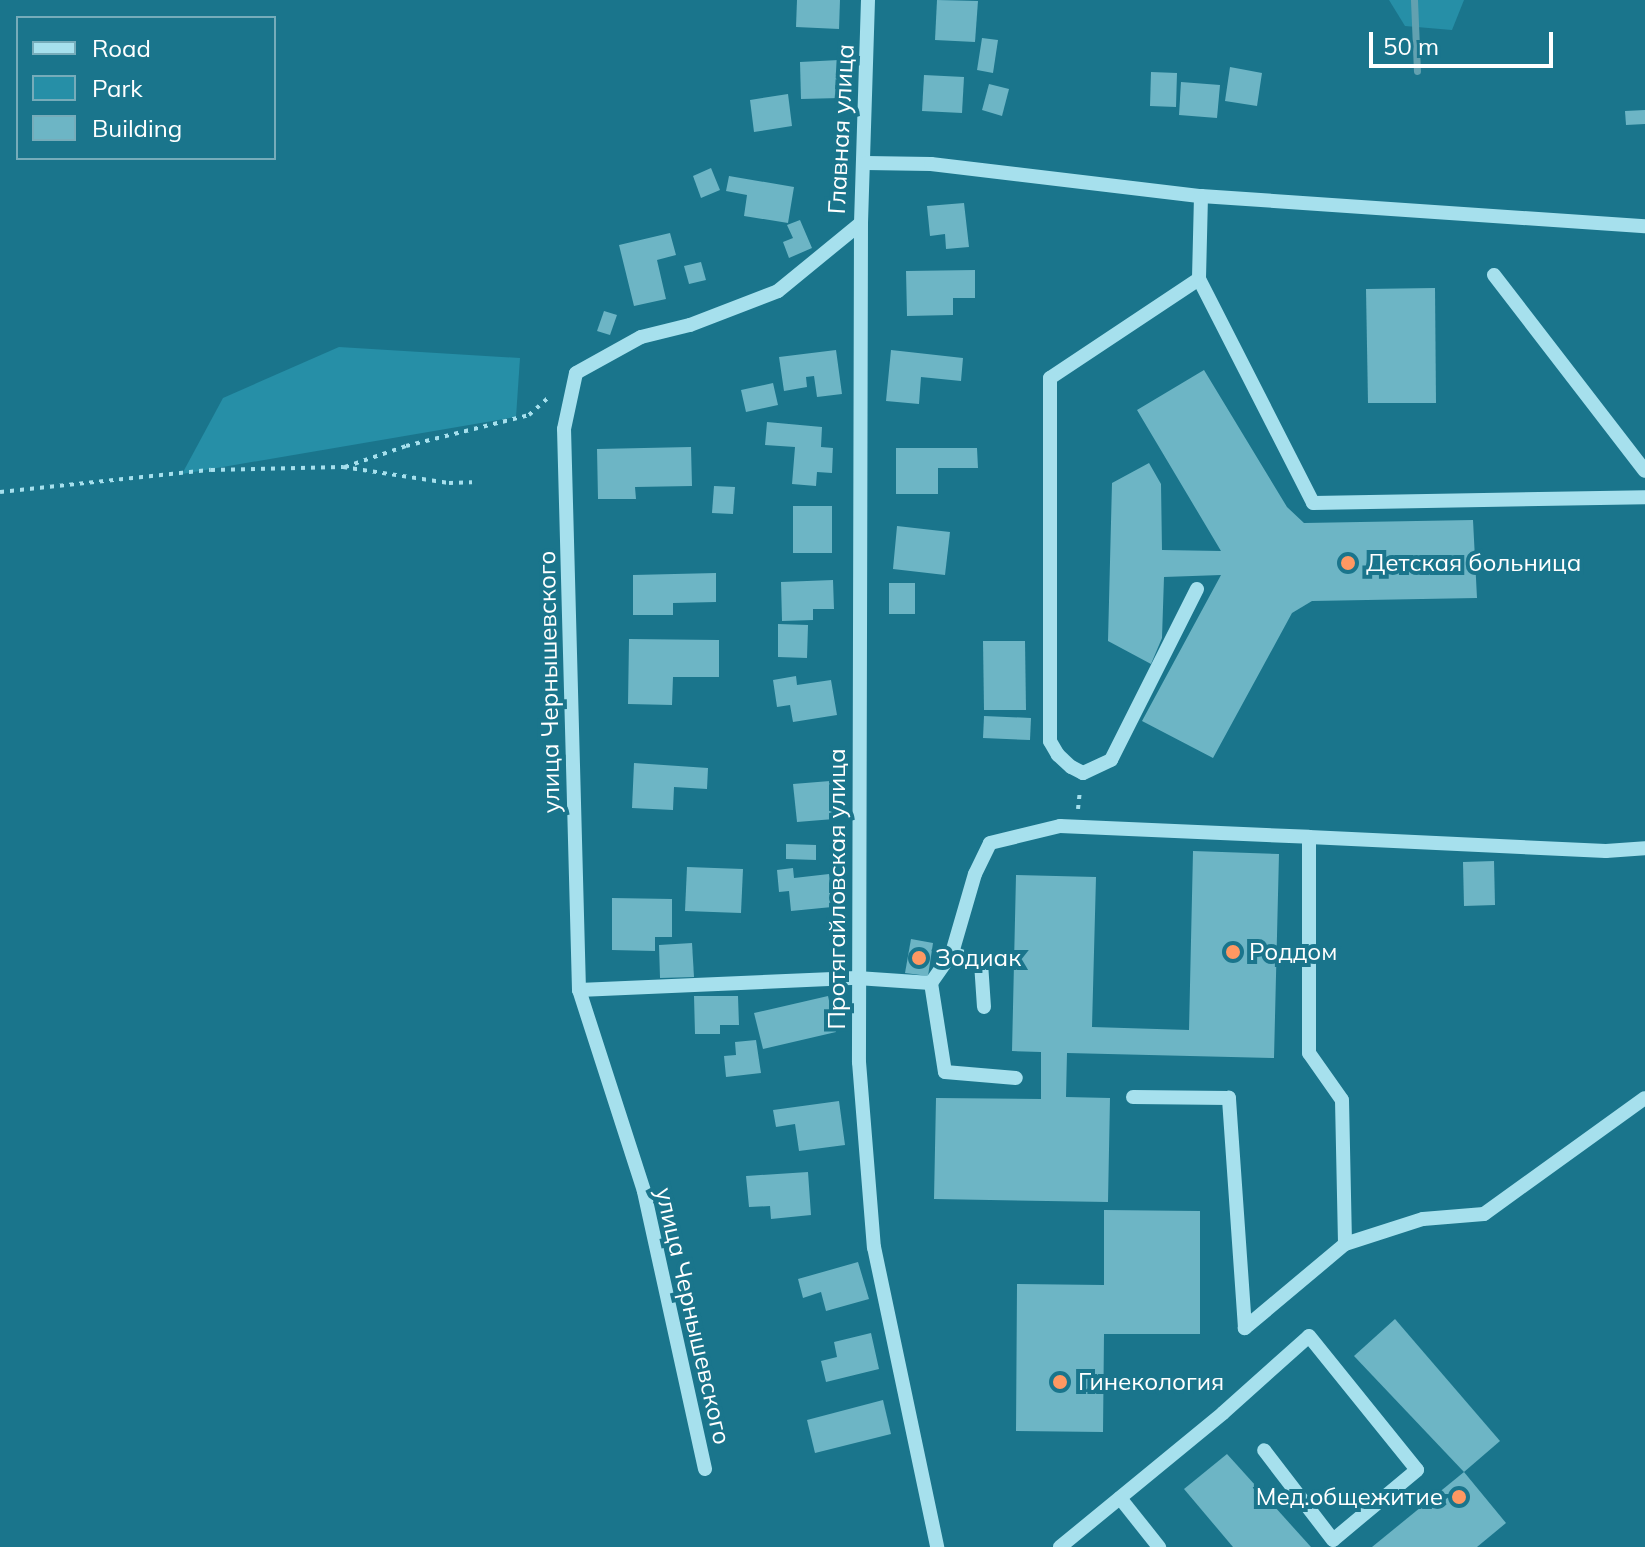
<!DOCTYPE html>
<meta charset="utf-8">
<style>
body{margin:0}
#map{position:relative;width:1645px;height:1547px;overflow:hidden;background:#1a758c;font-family:Mulish,sans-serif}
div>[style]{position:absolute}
.green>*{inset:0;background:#268fa7}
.stream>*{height:7px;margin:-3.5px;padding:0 3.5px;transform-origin:3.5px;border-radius:3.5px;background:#62a1b0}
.building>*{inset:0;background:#6db5c5}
.path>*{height:4px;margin-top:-2px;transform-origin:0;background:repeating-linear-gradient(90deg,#a6e0ed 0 4px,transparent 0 10px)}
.minor>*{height:14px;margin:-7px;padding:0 7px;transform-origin:7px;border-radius:7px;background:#a6e0ed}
.dots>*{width:22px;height:22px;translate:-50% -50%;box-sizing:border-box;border:4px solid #1a758c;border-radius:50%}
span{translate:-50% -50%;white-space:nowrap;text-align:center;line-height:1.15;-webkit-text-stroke:8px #1a758c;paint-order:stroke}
.street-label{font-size:24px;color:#fff}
.poi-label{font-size:24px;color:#fff}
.left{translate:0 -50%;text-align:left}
.right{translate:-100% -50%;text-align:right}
.legend{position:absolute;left:16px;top:16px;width:260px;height:144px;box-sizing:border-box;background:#1a758c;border:2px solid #76acba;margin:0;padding:10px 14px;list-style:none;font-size:24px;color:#fff}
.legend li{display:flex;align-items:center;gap:16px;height:40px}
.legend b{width:40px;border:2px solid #76acba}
.scale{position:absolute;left:1369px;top:32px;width:184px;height:36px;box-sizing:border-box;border:4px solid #fff;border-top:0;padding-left:10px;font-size:24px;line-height:28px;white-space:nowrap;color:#fff;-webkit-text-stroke:6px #1a758c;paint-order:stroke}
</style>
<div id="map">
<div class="green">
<i style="clip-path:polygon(1389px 0,1464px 0,1452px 30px,1405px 26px)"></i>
<i style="clip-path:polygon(339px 347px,520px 358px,516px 417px,182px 474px,223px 398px)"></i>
</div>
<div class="stream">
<i style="left:1414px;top:0;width:71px;rotate:87.6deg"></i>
</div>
<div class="building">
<i style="clip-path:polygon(797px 0,840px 0,839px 29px,796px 27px)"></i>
<i style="clip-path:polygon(937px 0,978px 1px,975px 42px,935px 40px)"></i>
<i style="clip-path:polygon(982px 38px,998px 40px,993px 73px,977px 70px)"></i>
<i style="clip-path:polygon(839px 60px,840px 98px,801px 99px,800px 62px)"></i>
<i style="clip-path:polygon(1230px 67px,1262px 73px,1257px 106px,1225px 101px)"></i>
<i style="clip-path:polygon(1151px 72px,1177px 73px,1176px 107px,1150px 106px)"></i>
<i style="clip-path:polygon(924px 75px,964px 77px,962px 113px,922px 111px)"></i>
<i style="clip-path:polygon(1181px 82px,1220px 85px,1217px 118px,1179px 115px)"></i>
<i style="clip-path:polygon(989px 84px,1009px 89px,1002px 116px,982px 110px)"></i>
<i style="clip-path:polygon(788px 94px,792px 126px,754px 132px,750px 100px)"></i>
<i style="clip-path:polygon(1645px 110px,1645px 124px,1626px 125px,1625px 111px)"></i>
<i style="clip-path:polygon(711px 168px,720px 190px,701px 198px,693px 176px)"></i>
<i style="clip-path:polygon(729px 176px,794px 187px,788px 223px,744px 216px,747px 195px,726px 191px)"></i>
<i style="clip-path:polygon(964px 203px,969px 247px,946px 249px,945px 234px,930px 236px,927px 206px)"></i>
<i style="clip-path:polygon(800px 220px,812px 248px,789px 258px,783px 242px,793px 238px,787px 225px)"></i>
<i style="clip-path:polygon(670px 233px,676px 255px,657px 260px,666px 299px,634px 306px,619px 245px)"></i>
<i style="clip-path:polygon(701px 262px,706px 280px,689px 284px,684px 266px)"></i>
<i style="clip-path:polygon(975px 270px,975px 298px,953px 298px,953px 315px,907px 316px,906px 271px)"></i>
<i style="clip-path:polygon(1435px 288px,1436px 403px,1368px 403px,1366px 289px)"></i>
<i style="clip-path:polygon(604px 311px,617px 315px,610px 335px,597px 331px)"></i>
<i style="clip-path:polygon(836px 350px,842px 394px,817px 397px,814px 376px,806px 377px,807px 387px,784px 391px,779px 357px)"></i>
<i style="clip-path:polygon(891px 350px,963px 358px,961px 381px,921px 377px,919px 404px,886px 401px)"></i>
<i style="clip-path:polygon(1204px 370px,1287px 507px,1304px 523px,1473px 520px,1477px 598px,1312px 601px,1292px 613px,1213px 758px,1142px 721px,1221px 575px,1164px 577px,1162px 638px,1151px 664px,1108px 641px,1112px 483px,1149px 463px,1161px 484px,1162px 550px,1221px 551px,1137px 410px)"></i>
<i style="clip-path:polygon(773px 383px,778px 405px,746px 412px,741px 390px)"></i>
<i style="clip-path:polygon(767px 422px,822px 427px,821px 447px,833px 448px,832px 473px,817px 472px,816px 486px,792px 484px,795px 447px,765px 445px)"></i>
<i style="clip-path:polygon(691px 447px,692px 486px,635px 487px,636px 499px,598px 499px,597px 449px)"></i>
<i style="clip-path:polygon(896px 448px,977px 448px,978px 468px,938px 468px,938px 494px,896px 494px)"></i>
<i style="clip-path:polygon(714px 486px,735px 487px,733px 514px,712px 513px)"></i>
<i style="clip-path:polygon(793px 506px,832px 506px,832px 553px,793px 553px)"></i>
<i style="clip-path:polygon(897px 526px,950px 532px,945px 575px,893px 569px)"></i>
<i style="clip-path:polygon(716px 573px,716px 602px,673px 603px,673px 615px,633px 615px,633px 575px)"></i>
<i style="clip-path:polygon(833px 580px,834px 609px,813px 609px,813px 620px,782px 621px,781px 582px)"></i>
<i style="clip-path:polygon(889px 583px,915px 583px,915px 614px,889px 614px)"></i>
<i style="clip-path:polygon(778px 624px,808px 625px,807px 658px,778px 657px)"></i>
<i style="clip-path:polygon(629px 639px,719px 640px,719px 677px,673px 677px,672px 705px,628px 704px)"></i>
<i style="clip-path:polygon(983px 641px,1025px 641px,1026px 710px,984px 710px)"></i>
<i style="clip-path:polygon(796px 676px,797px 685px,831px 680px,837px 715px,793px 722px,790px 705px,777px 707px,773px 680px)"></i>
<i style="clip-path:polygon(984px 716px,1031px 718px,1030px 740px,983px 738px)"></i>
<i style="clip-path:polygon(634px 763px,708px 768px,707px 789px,674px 787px,673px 810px,632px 808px)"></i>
<i style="clip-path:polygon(830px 781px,834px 819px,797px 822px,793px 784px)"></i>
<i style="clip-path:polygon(786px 844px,816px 845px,816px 860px,786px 859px)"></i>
<i style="clip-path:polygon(1193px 851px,1279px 854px,1274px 1058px,1067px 1053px,1066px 1097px,1110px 1098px,1108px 1202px,934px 1199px,936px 1098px,1041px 1099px,1041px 1052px,1012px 1051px,1016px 875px,1096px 877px,1092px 1027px,1189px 1030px)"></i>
<i style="clip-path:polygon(1494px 861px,1495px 905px,1464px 906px,1463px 862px)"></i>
<i style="clip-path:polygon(687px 867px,743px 869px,741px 913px,685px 911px)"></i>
<i style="clip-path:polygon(793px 868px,794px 878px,829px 874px,832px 907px,791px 911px,789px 891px,779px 892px,777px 870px)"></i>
<i style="clip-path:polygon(612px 898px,672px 899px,672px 937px,655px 937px,655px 951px,612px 950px)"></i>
<i style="clip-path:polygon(911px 939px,933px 943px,928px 976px,905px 973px)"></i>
<i style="clip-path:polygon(692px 943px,694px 977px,660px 978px,659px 945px)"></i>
<i style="clip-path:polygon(694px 996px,738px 996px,739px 1025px,720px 1025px,720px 1034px,695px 1034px)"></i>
<i style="clip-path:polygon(828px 996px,836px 1032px,763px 1049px,754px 1013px)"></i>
<i style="clip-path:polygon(756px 1040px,761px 1073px,726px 1077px,724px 1056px,736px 1055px,735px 1042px)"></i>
<i style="clip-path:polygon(839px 1101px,845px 1145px,799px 1151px,795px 1124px,776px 1127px,773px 1110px)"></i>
<i style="clip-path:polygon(808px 1172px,811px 1215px,771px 1219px,770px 1206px,749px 1207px,746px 1176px)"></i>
<i style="clip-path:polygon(1104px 1210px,1200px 1211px,1200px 1334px,1104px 1334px,1103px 1432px,1016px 1431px,1017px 1284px,1104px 1285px)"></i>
<i style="clip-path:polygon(858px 1262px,869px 1299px,826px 1311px,821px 1292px,803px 1298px,798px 1279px)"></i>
<i style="clip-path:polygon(1395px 1319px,1500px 1441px,1464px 1472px,1354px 1356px)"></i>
<i style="clip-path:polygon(871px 1333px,879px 1369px,826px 1382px,821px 1361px,837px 1357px,834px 1342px)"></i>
<i style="clip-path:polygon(883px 1400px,891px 1434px,815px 1453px,807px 1420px)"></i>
<i style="clip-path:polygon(1227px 1454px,1311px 1547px,1233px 1547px,1184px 1489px)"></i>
<i style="clip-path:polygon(1464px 1472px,1506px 1523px,1477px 1547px,1372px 1547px)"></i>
</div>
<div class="path">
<i style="left:345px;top:467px;width:65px;rotate:-19deg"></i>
<i style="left:406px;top:446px;width:127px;rotate:-14.1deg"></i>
<i style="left:529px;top:415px;width:28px;rotate:-42deg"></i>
<i style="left:0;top:492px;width:212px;rotate:-6deg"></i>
<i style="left:211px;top:470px;width:132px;rotate:-1.3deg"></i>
<i style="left:343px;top:467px;width:107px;rotate:8.6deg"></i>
<i style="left:449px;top:483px;width:23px;rotate:-2deg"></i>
<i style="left:1078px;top:809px;width:19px;rotate:-84deg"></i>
</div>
<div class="minor">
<i style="left:868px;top:0;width:223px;rotate:91.8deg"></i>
<i style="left:861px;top:223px;width:839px;rotate:90.14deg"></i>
<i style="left:859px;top:1062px;width:186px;rotate:85.4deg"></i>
<i style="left:874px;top:1247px;width:307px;rotate:78.1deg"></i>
<i style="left:866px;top:163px;width:65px;rotate:0.9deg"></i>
<i style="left:931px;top:164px;width:272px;rotate:6.8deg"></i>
<i style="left:1201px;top:196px;width:445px;rotate:3.9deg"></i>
<i style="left:1201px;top:196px;width:83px;rotate:91.4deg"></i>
<i style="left:1199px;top:279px;width:251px;rotate:63deg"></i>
<i style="left:1313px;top:503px;width:332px;rotate:-1deg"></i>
<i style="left:1494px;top:275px;width:247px;rotate:52.4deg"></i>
<i style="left:1197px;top:589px;width:191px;rotate:116.7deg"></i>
<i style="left:1111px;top:760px;width:31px;rotate:155deg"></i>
<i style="left:1083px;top:773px;width:13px;rotate:-153deg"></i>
<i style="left:1071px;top:767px;width:18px;rotate:-137deg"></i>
<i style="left:1058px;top:755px;width:16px;rotate:-120deg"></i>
<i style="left:1050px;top:741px;width:363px;rotate:-90deg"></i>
<i style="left:1050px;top:378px;width:179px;rotate:-33.6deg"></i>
<i style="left:1309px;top:837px;width:297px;rotate:2.7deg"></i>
<i style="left:1606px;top:851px;width:39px;rotate:-4deg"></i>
<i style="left:952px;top:953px;width:31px;rotate:19deg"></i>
<i style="left:981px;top:963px;width:44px;rotate:86.1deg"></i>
<i style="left:931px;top:983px;width:90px;rotate:81.1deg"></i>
<i style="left:945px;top:1072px;width:71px;rotate:4.8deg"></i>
<i style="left:579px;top:990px;width:278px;rotate:-2.5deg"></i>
<i style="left:857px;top:978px;width:74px;rotate:3.9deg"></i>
<i style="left:931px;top:983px;width:37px;rotate:-55deg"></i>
<i style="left:952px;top:953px;width:82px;rotate:-73.8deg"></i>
<i style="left:975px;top:874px;width:34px;rotate:-64deg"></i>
<i style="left:990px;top:843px;width:72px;rotate:-13.7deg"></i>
<i style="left:1060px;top:826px;width:249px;rotate:2.5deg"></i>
<i style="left:1309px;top:837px;width:216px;rotate:90deg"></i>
<i style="left:1309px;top:1053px;width:57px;rotate:54.9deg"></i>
<i style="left:1342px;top:1100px;width:144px;rotate:88.8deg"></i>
<i style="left:1345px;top:1244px;width:131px;rotate:140deg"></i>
<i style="left:1245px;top:1328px;width:231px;rotate:-94deg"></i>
<i style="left:1229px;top:1098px;width:96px;rotate:-179.4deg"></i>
<i style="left:1345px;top:1244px;width:82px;rotate:-17.8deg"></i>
<i style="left:1423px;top:1219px;width:61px;rotate:-4.7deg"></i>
<i style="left:1484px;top:1214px;width:198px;rotate:-35.8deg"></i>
<i style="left:705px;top:1469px;width:285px;rotate:-102.4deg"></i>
<i style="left:644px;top:1191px;width:211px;rotate:-107.9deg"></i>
<i style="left:579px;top:990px;width:561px;rotate:-91.53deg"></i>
<i style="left:564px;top:429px;width:57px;rotate:-77.9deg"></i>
<i style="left:576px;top:373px;width:74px;rotate:-29deg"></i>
<i style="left:641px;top:337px;width:50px;rotate:-13.8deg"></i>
<i style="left:690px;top:325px;width:94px;rotate:-21.1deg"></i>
<i style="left:778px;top:291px;width:107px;rotate:-39.3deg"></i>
<i style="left:1120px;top:1498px;width:63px;rotate:51.5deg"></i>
<i style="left:1060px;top:1547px;width:211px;rotate:-39.4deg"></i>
<i style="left:1223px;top:1413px;width:115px;rotate:-41.8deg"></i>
<i style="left:1309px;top:1336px;width:172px;rotate:51.1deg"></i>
<i style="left:1417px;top:1470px;width:109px;rotate:140.2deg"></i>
<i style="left:1333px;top:1540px;width:113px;rotate:-127.5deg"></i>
</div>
<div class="dots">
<i style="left:1348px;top:563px;background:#ff9862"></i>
<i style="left:1233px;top:952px;background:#ff9862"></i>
<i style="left:919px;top:958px;background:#ff9862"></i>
<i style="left:1060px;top:1382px;background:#ff9862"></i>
<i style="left:1459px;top:1497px;background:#ff9862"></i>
</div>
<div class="street-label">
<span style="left:841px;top:129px;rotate:-87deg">Главная улица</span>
<span style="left:549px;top:682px;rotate:-91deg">улица Чернышевского</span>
<span style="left:837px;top:889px;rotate:-90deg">Протягайловская улица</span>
<span style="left:693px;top:1316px;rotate:77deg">улица Чернышевского</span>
</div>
<div class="poi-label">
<span class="left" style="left:1366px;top:563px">Детская больница</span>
<span class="left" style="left:1249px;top:952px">Роддом</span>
<span class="left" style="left:935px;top:958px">Зодиак</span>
<span class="left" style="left:1078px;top:1382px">Гинекология</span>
<span class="right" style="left:1443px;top:1497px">Мед.общежитие</span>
</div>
<ul class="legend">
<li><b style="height:10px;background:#a6e0ed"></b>Road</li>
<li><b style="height:22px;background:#268fa7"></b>Park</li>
<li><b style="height:22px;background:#6db5c5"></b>Building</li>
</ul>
<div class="scale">50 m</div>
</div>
